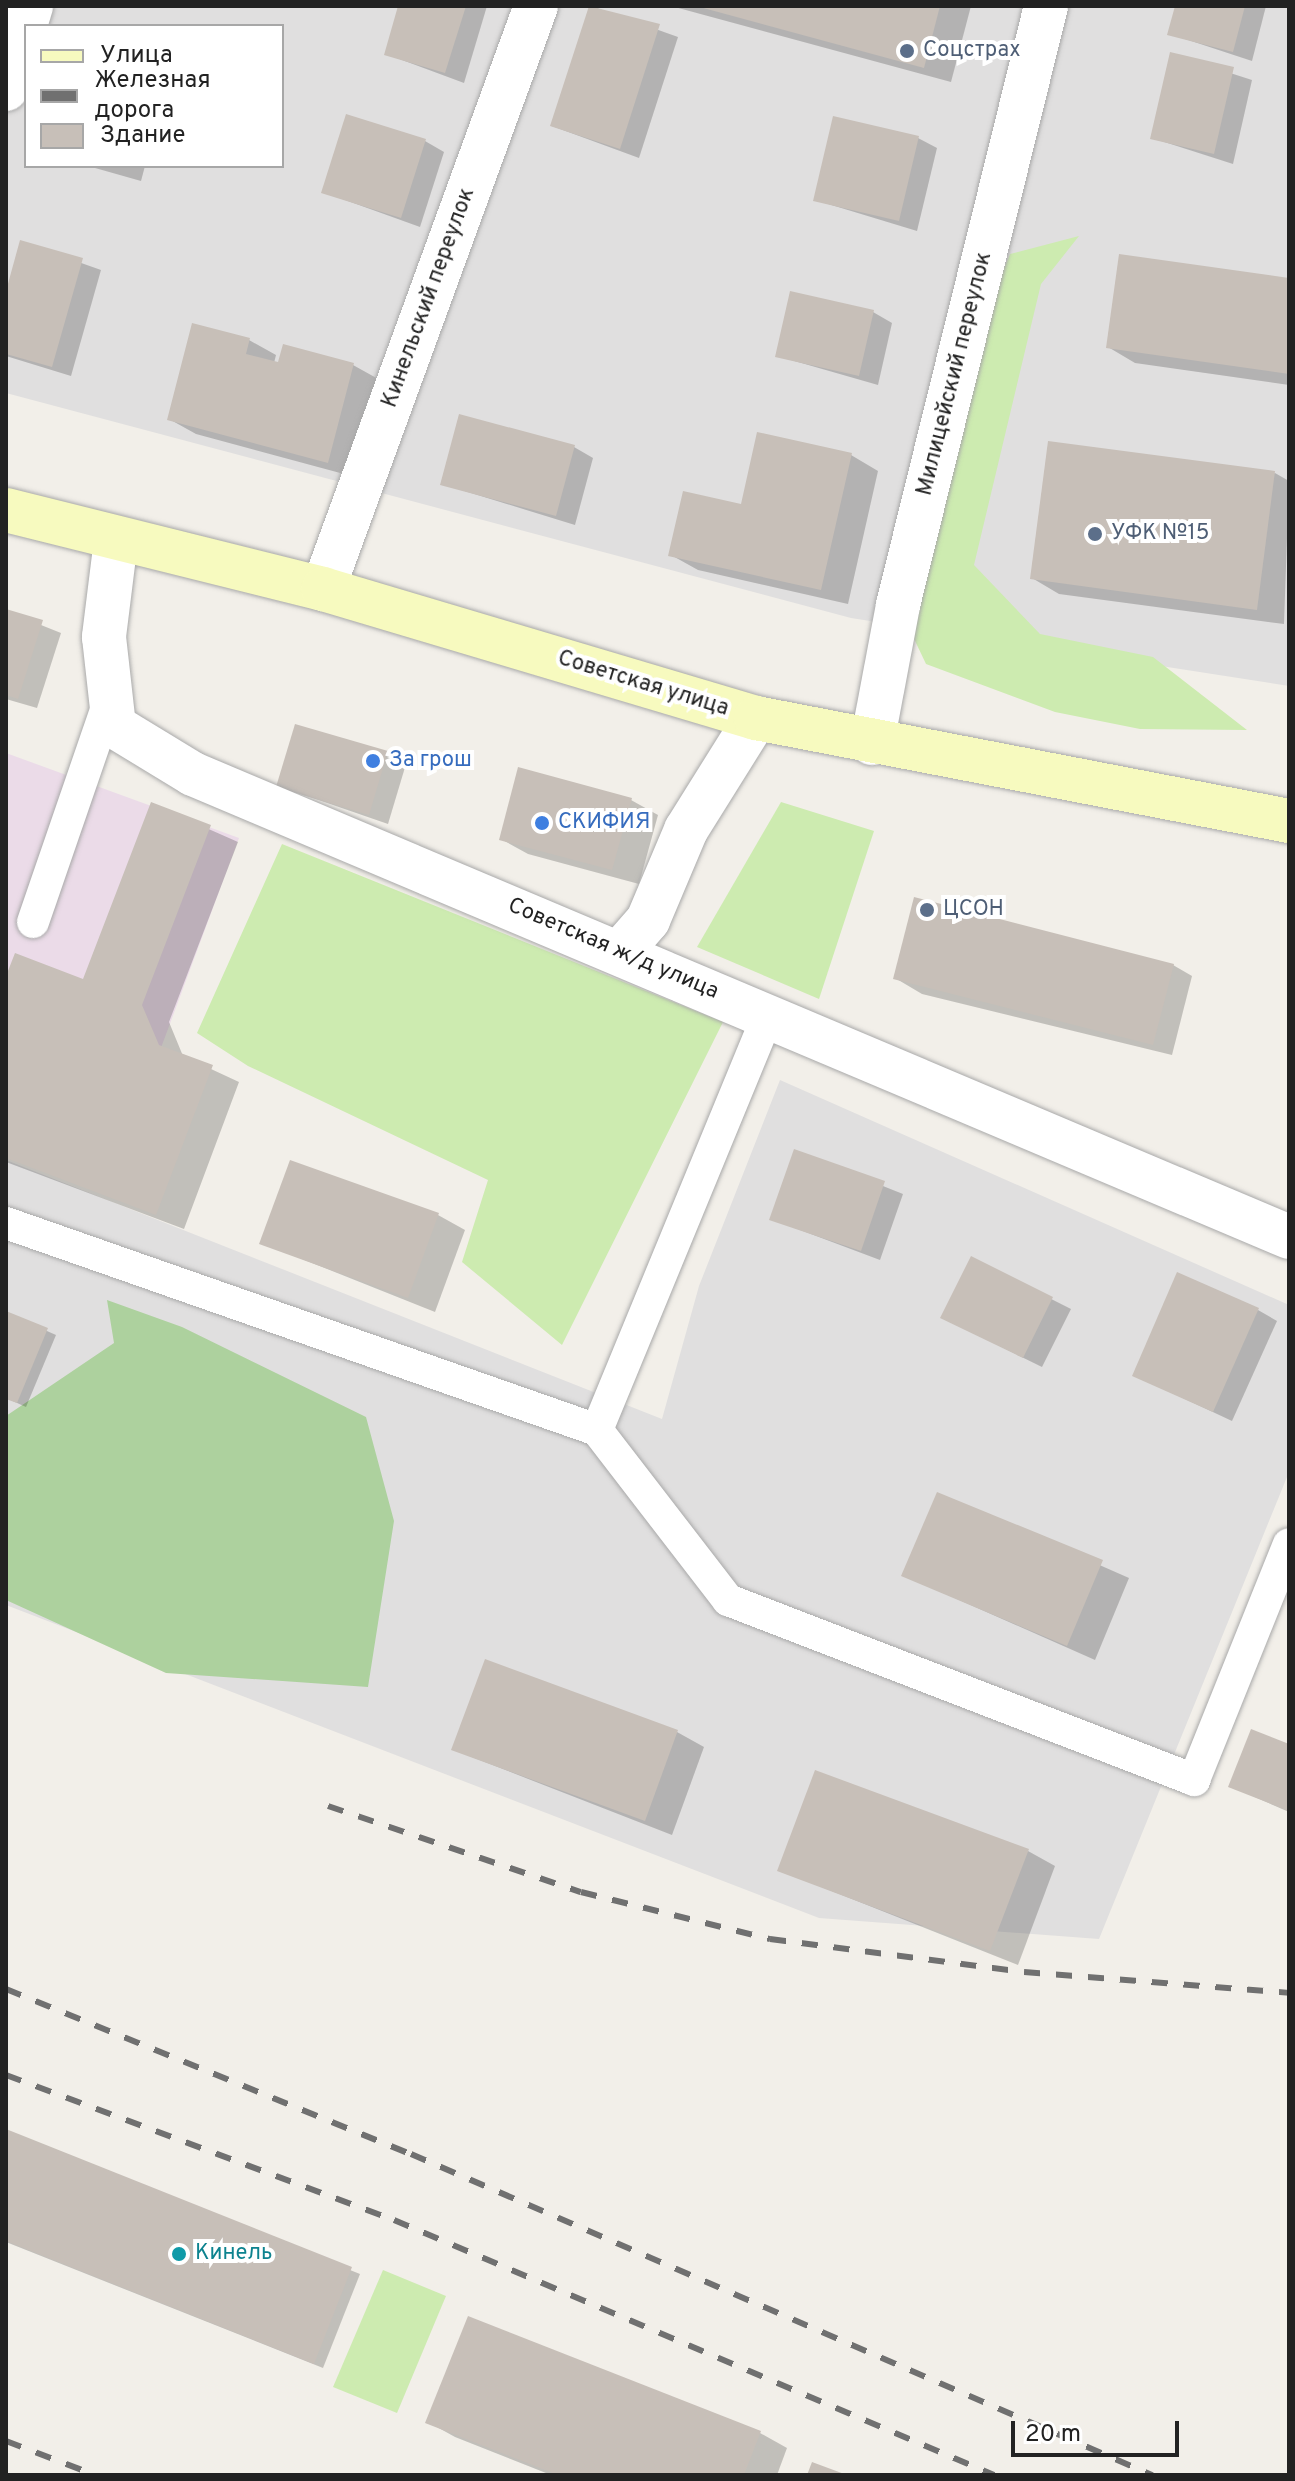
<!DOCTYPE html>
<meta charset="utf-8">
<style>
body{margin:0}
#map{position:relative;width:1295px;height:2481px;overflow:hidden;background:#f2efe9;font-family:Overpass,sans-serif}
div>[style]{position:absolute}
.residential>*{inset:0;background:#e0dfdf}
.industrial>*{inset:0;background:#ebdbe8}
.grass>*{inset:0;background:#cdebb0}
.forest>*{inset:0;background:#add19e}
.shadow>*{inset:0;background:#0003}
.building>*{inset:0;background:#c7bfb8}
.roads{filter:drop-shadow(0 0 2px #a9a9a9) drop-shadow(0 0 2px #a9a9a9)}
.service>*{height:32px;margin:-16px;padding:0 16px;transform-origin:16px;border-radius:16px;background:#fff}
.minor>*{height:44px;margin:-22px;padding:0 22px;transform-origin:22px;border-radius:22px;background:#fff}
.secondary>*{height:44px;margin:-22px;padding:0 22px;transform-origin:22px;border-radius:22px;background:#f7fabf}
.rail>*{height:6px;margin-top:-3px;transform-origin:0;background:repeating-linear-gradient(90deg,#707070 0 16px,transparent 0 32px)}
.dots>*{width:22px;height:22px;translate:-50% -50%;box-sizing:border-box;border:4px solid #fff;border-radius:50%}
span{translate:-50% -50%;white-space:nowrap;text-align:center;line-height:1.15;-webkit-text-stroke:8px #fff;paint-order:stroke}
.service-label{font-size:22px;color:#4e5e75}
.left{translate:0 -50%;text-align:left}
.street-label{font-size:22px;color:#222}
.shop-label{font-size:22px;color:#366cbe}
.culture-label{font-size:22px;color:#0d838f}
.frame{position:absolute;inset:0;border:8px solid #222;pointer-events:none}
.legend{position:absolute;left:24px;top:24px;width:260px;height:144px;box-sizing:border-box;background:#fff;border:2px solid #a7a7a7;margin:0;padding:10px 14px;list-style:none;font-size:24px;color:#222}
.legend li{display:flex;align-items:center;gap:16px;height:40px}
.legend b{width:40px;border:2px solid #a7a7a7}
.scale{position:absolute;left:1011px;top:2421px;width:168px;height:36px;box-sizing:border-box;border:4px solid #222;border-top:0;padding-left:10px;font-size:24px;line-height:28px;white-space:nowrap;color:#222;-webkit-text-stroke:6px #fff;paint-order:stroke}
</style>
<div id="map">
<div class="residential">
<i style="clip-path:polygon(evenodd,6px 6px,1289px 6px,1289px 686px,851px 618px,6px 393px,6px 6px,26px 26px,282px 26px,282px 166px,26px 166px,26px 26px)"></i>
<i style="clip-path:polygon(780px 1080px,1289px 1305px,1289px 1472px,1099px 1939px,819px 1918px,6px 1605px,6px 1160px,662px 1419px,699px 1286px)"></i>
</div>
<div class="industrial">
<i style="clip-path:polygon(6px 753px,239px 838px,107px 1193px,6px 1155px)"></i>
</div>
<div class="grass">
<i style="clip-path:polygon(1079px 236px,1041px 284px,974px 565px,1040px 634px,1153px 657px,1247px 730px,1140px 729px,1055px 712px,926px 664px,898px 605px,947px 404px,1010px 254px)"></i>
<i style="clip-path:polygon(781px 802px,874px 831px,819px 999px,697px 947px)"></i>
<i style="clip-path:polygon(282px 844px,723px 1022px,562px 1345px,462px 1262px,488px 1180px,248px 1066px,197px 1033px)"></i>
<i style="clip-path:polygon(383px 2270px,446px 2296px,397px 2413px,333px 2387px)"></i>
</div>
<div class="forest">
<i style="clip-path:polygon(107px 1300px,182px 1327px,366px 1417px,394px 1521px,368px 1687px,166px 1673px,6px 1600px,6px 1416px,114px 1343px)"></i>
</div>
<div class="shadow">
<i style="clip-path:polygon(400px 6px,487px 6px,464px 83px,386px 54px)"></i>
<i style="clip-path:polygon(591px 6px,678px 37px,639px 158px,552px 126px)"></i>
<i style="clip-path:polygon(671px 6px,971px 6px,951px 82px)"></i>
<i style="clip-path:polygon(1177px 6px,1266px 6px,1252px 61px,1170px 34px)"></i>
<i style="clip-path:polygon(1171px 54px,1252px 80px,1233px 164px,1152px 138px)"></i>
<i style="clip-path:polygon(918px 138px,937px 148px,917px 231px,815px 200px)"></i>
<i style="clip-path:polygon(425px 141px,444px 152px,420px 227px,323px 192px)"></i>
<i style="clip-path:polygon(88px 166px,145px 166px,141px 181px)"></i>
<i style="clip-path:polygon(22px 242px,101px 270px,71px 376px,6px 356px,6px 298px)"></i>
<i style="clip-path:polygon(1289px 280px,1289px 385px,1135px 363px,1108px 347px)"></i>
<i style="clip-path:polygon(873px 312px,892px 323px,878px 385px,777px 356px)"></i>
<i style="clip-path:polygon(249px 340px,276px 355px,274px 363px,353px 365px,380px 380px,355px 477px,196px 434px,169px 419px)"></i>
<i style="clip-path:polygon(574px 447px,593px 458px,575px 525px,442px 484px)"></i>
<i style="clip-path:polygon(851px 455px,878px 471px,848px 604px,698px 570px,671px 555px,742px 507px)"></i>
<i style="clip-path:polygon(1275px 473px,1289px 481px,1284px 624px,1059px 594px,1032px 578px)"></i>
<i style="clip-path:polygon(6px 611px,61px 633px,37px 708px,6px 699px)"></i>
<i style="clip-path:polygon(387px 753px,406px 764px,388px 824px,278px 786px)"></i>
<i style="clip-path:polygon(631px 800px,658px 815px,639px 884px,528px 854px,501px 839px)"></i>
<i style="clip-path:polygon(152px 804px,238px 842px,169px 1022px,183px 1056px,239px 1082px,184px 1229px,6px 1162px,6px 982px,85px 982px)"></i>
<i style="clip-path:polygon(1173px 965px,1192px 976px,1172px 1055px,922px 994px,895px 978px)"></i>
<i style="clip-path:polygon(795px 1151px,903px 1194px,880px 1260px,771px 1219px)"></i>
<i style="clip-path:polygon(438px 1215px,465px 1230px,435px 1312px,262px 1243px)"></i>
<i style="clip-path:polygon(972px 1259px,1071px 1309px,1042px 1367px,943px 1318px)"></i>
<i style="clip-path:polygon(1258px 1310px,1277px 1321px,1232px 1421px,1134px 1375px)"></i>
<i style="clip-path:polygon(6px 1313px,56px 1335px,26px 1407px,6px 1398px)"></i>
<i style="clip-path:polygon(938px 1494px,1129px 1578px,1095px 1660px,903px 1575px)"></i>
<i style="clip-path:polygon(677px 1732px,704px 1747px,672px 1835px,454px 1750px)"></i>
<i style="clip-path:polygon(1289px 1746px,1289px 1812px,1230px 1786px)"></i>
<i style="clip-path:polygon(1028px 1851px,1055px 1866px,1018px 1965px,779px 1870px)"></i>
<i style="clip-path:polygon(6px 2132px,360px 2274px,323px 2368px,6px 2242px)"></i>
<i style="clip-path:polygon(469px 2318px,760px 2433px,787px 2448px,777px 2475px,551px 2475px,455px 2437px,428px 2422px)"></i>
</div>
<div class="building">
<i style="clip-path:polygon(398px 6px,466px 6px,445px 73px,384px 55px)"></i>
<i style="clip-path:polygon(589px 6px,660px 24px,620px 149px,550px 126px)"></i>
<i style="clip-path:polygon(696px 6px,940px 6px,924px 68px)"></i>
<i style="clip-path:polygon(1175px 6px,1245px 6px,1233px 52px,1167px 35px)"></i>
<i style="clip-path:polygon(1170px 52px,1234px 67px,1214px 154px,1150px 139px)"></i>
<i style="clip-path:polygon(346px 114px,426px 139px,401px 218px,321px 193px)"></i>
<i style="clip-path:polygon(833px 116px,919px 136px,899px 221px,813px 201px)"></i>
<i style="clip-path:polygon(20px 240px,83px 258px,52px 367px,6px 354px,6px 291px)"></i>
<i style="clip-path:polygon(1119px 254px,1289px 278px,1289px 374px,1106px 348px)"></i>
<i style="clip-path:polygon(790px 291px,874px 310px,859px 376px,775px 357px)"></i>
<i style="clip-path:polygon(192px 323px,250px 338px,246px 354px,278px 362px,283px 344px,354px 363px,328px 463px,167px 420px)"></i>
<i style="clip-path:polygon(459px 414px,575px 445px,556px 516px,440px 485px)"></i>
<i style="clip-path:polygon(757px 432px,852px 453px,821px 590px,668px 556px,683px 491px,741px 504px)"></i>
<i style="clip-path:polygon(1048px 441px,1275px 471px,1257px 610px,1030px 579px)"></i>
<i style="clip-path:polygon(6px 609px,43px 620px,18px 699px,6px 695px)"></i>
<i style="clip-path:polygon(295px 724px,388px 751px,369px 815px,276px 787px)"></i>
<i style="clip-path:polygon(518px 767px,632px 798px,612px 870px,499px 840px)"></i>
<i style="clip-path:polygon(151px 802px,211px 825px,142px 1005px,159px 1045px,213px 1065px,156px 1215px,6px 1158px,6px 976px,15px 953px,83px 979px)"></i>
<i style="clip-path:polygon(914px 897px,1174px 964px,1153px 1045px,893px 979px)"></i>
<i style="clip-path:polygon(794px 1149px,885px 1181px,861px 1251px,769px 1220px)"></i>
<i style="clip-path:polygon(290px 1160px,439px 1213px,408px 1298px,259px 1244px)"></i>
<i style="clip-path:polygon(971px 1256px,1053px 1297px,1023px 1358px,940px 1318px)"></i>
<i style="clip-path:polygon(1177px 1272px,1259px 1308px,1213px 1412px,1132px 1376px)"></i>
<i style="clip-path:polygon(6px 1311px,48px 1328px,17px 1403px,6px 1399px)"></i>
<i style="clip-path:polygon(937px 1492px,1103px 1560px,1067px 1646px,901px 1576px)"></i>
<i style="clip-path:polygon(485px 1659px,678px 1730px,645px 1821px,451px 1750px)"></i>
<i style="clip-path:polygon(1251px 1729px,1289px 1744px,1289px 1811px,1228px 1787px)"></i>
<i style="clip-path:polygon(815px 1770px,1029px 1849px,990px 1951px,777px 1871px)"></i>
<i style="clip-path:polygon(6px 2129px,352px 2267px,314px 2364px,6px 2241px)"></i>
<i style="clip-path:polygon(468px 2316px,761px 2431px,744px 2475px,558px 2475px,425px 2423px)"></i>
<i style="clip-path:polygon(812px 2462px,847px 2475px,807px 2475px)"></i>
</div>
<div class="roads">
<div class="service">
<i style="left:33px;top:922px;width:236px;rotate:-71deg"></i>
<i style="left:6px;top:1223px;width:626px;rotate:19.3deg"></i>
<i style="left:597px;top:1430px;width:447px;rotate:-67.6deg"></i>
<i style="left:597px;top:1430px;width:215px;rotate:52.4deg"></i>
<i style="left:728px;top:1600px;width:500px;rotate:21.1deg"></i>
<i style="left:1194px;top:1780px;width:254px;rotate:-68.1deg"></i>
</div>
<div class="minor">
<i style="left:6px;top:89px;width:87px;rotate:-73.2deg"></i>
<i style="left:116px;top:540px;width:98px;rotate:97.1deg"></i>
<i style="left:104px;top:637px;width:90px;rotate:83.6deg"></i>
<i style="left:114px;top:726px;width:92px;rotate:31.3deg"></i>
<i style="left:193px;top:774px;width:1190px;rotate:22.9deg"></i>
<i style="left:323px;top:589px;width:621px;rotate:-69.93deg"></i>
<i style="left:872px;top:743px;width:140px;rotate:-79.3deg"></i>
<i style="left:898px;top:605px;width:617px;rotate:-76.12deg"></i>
<i style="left:622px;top:950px;width:40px;rotate:-49deg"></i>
<i style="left:648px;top:920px;width:98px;rotate:-67.1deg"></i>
<i style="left:686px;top:830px;width:132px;rotate:-58deg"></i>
</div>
<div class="secondary">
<i style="left:6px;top:510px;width:327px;rotate:14deg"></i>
<i style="left:323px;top:589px;width:452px;rotate:16.6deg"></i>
<i style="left:756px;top:718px;width:543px;rotate:10.94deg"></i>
</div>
</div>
<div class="rail">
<i style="left:328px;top:1806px;width:267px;rotate:18.8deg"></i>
<i style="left:581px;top:1892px;width:195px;rotate:14deg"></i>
<i style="left:770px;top:1939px;width:256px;rotate:7.4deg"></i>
<i style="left:1024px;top:1972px;width:266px;rotate:4.5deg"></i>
<i style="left:6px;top:1989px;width:437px;rotate:22.2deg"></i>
<i style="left:411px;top:2154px;width:808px;rotate:23.42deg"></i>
<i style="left:6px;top:2075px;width:414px;rotate:20.5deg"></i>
<i style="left:394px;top:2220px;width:652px;rotate:23.03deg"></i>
<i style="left:6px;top:2441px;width:95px;rotate:20.9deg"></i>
</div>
<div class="dots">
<i style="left:907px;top:51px;background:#5c6f8a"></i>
<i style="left:1095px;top:534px;background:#5c6f8a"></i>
<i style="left:373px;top:761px;background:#3f7fe0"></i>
<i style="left:542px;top:823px;background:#3f7fe0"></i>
<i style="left:927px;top:910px;background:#5c6f8a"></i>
<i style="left:179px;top:2254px;background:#0f9aa8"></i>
</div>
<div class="service-label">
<span class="left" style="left:923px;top:51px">Соцстрах</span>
<span class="left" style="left:1111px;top:534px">УФК №15</span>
<span class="left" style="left:943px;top:910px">ЦСОН</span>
</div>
<div class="street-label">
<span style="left:429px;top:298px;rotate:-70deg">Кинельский переулок</span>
<span style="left:955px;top:374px;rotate:-76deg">Милицейский переулок</span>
<span style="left:643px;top:684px;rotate:17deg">Советская улица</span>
<span style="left:613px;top:949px;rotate:23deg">Советская ж/д улица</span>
</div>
<div class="shop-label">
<span class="left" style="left:389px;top:761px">За грош</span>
<span class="left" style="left:558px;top:823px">СКИФИЯ</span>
</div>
<div class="culture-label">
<span class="left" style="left:195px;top:2254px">Кинель</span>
</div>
<div class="frame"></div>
<ul class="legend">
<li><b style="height:10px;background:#f7fabf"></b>Улица</li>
<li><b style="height:10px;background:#707070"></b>Железная дорога</li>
<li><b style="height:22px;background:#c7bfb8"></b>Здание</li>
</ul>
<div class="scale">20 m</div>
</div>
